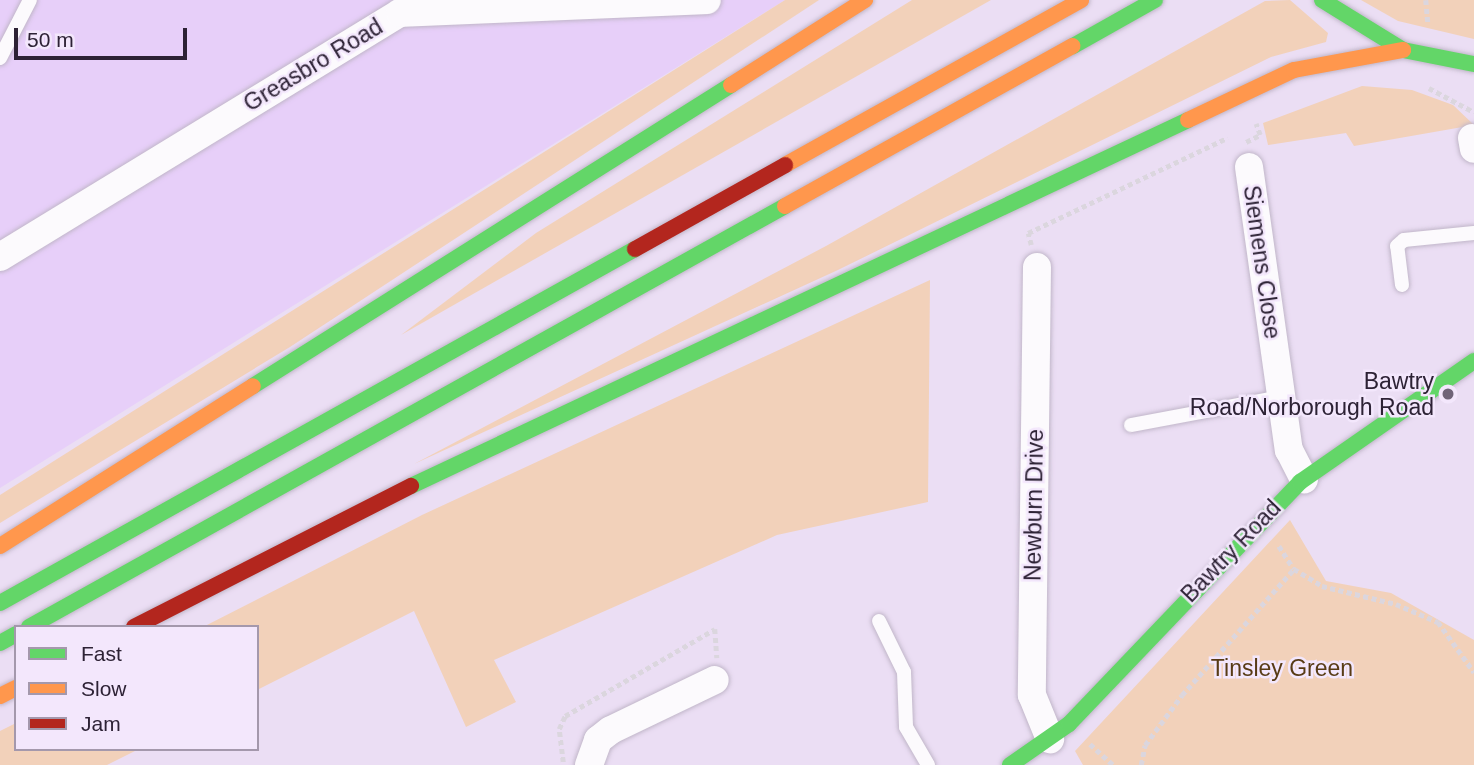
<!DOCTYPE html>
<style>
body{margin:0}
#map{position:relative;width:1474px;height:765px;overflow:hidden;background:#ebdef4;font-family:Arial,sans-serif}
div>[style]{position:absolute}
.built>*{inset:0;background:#e7cff9}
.green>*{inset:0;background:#f2d1ba}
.path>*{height:4.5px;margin-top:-2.25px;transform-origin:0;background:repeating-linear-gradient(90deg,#dbd6de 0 5px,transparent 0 8.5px)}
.roads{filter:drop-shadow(0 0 2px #c1b6c9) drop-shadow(0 0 2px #c1b6c9)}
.lane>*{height:14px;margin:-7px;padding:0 7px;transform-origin:7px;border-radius:7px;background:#fcfafd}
.street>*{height:28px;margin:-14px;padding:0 14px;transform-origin:14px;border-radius:14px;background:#fcfafd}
.fast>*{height:16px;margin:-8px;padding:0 8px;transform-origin:8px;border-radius:8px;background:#63d668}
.slow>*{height:16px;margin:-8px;padding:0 8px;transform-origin:8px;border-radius:8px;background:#ff974d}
.jam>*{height:16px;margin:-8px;padding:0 8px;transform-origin:8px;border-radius:8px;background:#b3261e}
.dots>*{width:19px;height:19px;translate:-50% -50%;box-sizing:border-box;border:4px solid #f3e7fc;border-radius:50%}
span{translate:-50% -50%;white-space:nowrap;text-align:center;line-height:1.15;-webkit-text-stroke:5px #f3e7fc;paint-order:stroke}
.street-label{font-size:23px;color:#2d2235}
.poi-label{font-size:23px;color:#2d2235}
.right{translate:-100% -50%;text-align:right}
.park-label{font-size:23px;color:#583b15}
.legend{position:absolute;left:14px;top:625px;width:245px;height:126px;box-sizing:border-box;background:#f3e7fc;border:2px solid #a498ac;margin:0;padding:9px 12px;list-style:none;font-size:21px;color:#2d2235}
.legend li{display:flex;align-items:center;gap:14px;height:35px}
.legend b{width:35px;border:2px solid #a498ac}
.scale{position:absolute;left:14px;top:28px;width:173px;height:32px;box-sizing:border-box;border:4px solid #2d2235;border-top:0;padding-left:9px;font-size:21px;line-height:24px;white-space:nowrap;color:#2d2235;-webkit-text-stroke:5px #f3e7fc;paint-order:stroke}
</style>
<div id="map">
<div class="built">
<i style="clip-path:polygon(0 0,785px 0,0 488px)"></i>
</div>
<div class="green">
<i style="clip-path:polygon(785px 0,819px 0,290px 347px,0 523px,0 495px)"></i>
<i style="clip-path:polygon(912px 0,991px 0,401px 335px,536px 233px)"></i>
<i style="clip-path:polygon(1290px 0,1328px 33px,1326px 42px,1271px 57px,838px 270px,414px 464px,826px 246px,1265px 1px)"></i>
<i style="clip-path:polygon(1361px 0,1474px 0,1474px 39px,1398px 21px)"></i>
<i style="clip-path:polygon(1362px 86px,1412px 90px,1453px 105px,1474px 125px,1354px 146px,1346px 133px,1268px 145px,1263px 123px)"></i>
<i style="clip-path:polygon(930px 280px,928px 502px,777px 535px,494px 660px,516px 702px,466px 727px,414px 611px,257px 690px,257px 627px,203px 627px,422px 515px)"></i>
<i style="clip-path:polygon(1290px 520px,1326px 581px,1391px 593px,1474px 640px,1474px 765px,1083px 765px,1075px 751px)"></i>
<i style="clip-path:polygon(16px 723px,16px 749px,139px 749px,107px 765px,0 765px,0 731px)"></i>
</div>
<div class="path">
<i style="left:1426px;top:0;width:23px;rotate:85deg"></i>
<i style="left:1429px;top:88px;width:51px;rotate:28.1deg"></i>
<i style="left:1246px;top:142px;width:16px;rotate:-27deg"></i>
<i style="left:1260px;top:135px;width:12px;rotate:-110deg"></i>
<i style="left:1031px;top:245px;width:12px;rotate:-104deg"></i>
<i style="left:1028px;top:233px;width:221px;rotate:-25.5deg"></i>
<i style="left:1279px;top:546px;width:27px;rotate:57deg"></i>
<i style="left:1294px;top:569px;width:33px;rotate:31deg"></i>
<i style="left:1322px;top:586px;width:76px;rotate:13.7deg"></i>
<i style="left:1396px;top:604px;width:46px;rotate:23.2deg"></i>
<i style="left:1438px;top:622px;width:62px;rotate:54.2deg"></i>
<i style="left:1090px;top:744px;width:31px;rotate:42deg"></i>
<i style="left:563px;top:762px;width:33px;rotate:-97deg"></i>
<i style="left:559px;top:729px;width:14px;rotate:-65deg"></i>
<i style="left:565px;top:716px;width:173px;rotate:-30.1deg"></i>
<i style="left:715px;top:629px;width:29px;rotate:86deg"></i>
<i style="left:1141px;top:765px;width:20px;rotate:-79deg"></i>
<i style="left:1145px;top:745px;width:62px;rotate:-53.5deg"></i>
<i style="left:1182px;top:695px;width:169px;rotate:-48.4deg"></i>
</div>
<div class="roads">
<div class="lane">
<i style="left:0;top:58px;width:65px;rotate:-62.7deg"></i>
<i style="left:1402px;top:285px;width:39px;rotate:-97deg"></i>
<i style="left:1397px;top:246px;width:9px;rotate:-41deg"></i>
<i style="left:1404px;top:240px;width:70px;rotate:-5.7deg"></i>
<i style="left:1131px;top:425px;width:153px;rotate:-10.6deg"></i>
<i style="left:879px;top:621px;width:57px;rotate:63.9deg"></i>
<i style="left:904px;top:672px;width:55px;rotate:87.9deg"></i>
<i style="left:906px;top:727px;width:44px;rotate:59.9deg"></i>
</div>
<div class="street">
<i style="left:1472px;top:138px;width:11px;rotate:80deg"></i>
<i style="left:1249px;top:167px;width:286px;rotate:82deg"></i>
<i style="left:1289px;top:450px;width:33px;rotate:63deg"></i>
<i style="left:0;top:257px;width:469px;rotate:-31.4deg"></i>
<i style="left:400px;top:13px;width:307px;rotate:-2.4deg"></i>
<i style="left:1037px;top:267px;width:428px;rotate:90.7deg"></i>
<i style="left:1032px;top:695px;width:48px;rotate:67.8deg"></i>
<i style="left:589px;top:765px;width:27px;rotate:-70deg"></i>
<i style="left:598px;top:740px;width:16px;rotate:-38deg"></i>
<i style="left:611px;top:730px;width:115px;rotate:-25.7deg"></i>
</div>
<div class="fast">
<i style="left:1322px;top:0;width:95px;rotate:31.7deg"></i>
<i style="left:1403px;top:50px;width:72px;rotate:11.2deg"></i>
<i style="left:1073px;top:46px;width:94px;rotate:-29.3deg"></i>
<i style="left:253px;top:386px;width:565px;rotate:-32.2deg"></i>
<i style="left:411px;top:486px;width:859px;rotate:-25.22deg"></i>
<i style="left:0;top:603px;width:727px;rotate:-29.14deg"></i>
<i style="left:29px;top:627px;width:865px;rotate:-29.11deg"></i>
<i style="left:0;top:643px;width:18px;rotate:-29deg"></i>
<i style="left:1010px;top:765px;width:72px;rotate:-34.8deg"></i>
<i style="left:1069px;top:724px;width:335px;rotate:-46.3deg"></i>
<i style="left:1300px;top:482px;width:212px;rotate:-34.8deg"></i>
</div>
<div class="slow">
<i style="left:731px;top:85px;width:159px;rotate:-32.4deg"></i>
<i style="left:1188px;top:120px;width:117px;rotate:-25.3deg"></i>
<i style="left:1294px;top:70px;width:111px;rotate:-10.4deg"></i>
<i style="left:785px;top:165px;width:339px;rotate:-29.1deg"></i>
<i style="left:785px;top:206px;width:329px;rotate:-29.1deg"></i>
<i style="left:0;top:546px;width:299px;rotate:-32.3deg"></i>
<i style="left:0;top:696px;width:18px;rotate:-27deg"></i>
</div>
<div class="jam">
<i style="left:635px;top:249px;width:172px;rotate:-29.2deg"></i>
<i style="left:134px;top:627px;width:311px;rotate:-27deg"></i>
</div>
</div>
<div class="dots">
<i style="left:1448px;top:394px;background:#706478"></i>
</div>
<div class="street-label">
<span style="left:313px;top:65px;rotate:-31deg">Greasbro Road</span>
<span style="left:1262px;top:262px;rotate:82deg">Siemens Close</span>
<span style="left:1034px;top:505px;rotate:-89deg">Newburn Drive</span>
<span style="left:1231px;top:551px;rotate:-46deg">Bawtry Road</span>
</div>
<div class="poi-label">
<span class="right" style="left:1434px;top:394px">Bawtry<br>Road/Norborough Road</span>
</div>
<div class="park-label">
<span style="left:1282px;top:668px">Tinsley Green</span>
</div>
<ul class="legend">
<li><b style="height:9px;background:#63d668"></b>Fast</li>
<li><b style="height:9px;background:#ff974d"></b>Slow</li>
<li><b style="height:9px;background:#b3261e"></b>Jam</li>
</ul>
<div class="scale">50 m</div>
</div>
